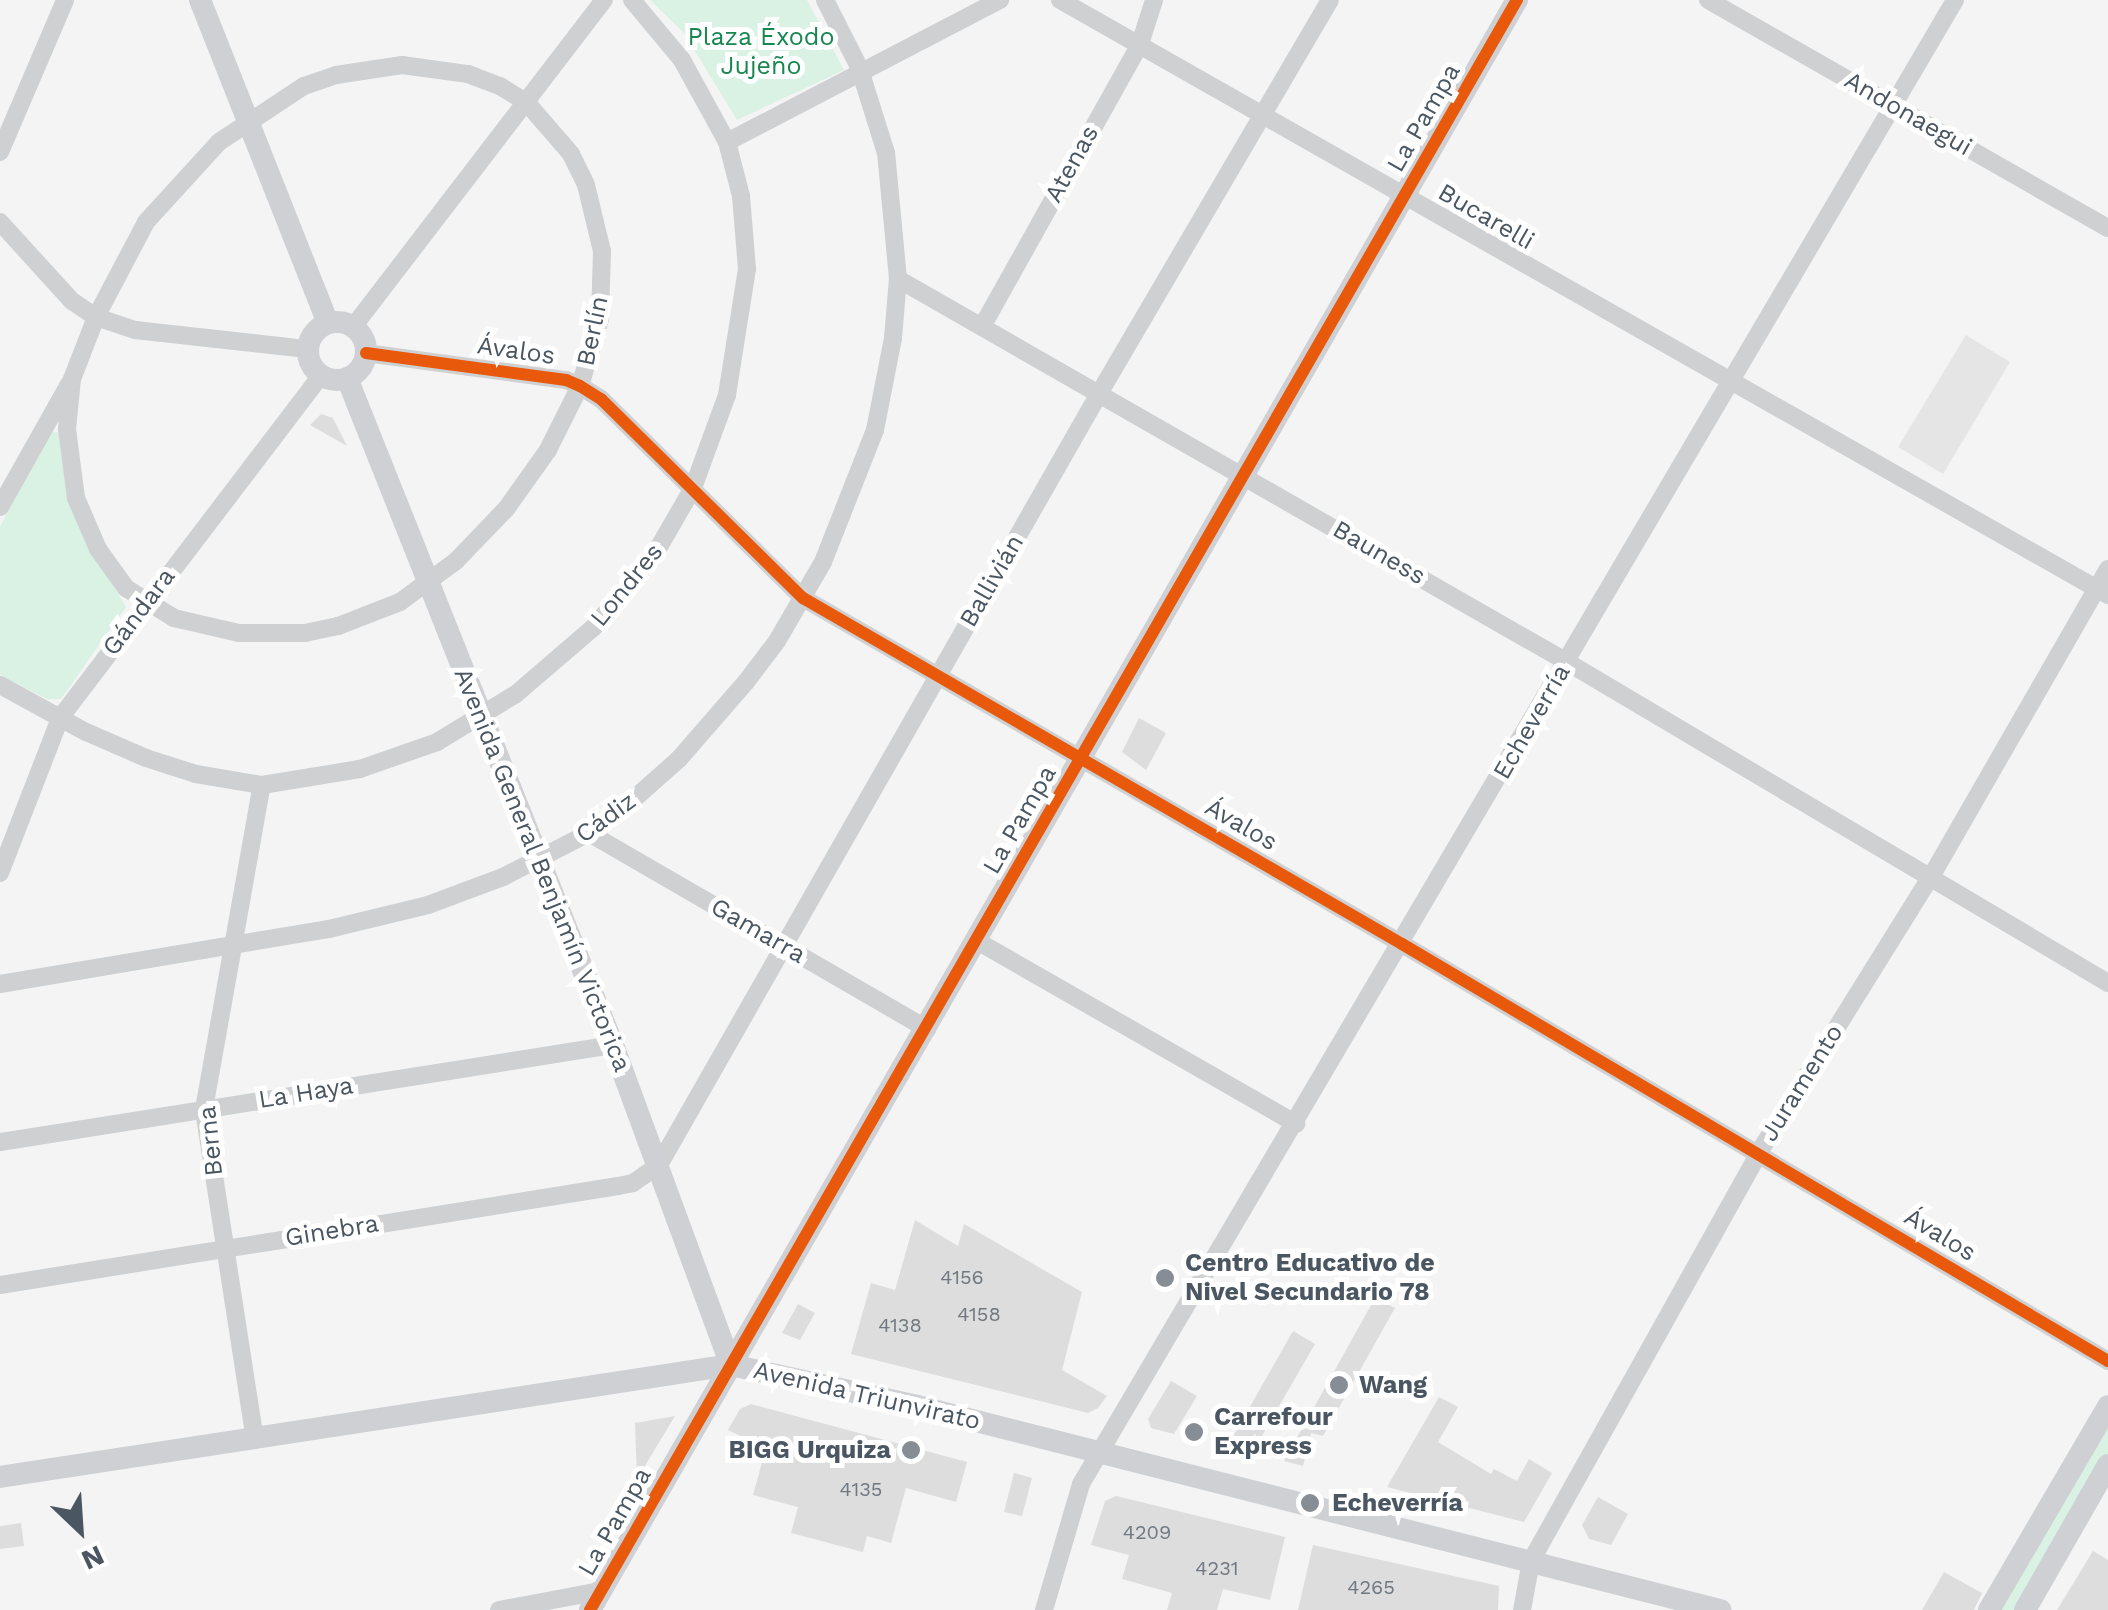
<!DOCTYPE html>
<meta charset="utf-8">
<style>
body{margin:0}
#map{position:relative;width:2108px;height:1610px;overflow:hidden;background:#f4f4f4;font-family:"Work Sans",sans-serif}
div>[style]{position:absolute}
.education>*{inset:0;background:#e6e5e6}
.green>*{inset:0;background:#d9f2e3}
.building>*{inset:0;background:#ddddde}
.street>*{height:18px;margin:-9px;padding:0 9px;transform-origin:9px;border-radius:9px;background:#ced0d2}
.secondary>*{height:22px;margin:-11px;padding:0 11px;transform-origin:11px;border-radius:11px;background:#ced0d4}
.secondary>.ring{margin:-11px;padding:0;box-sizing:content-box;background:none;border:22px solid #ced0d4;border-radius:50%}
.cycleway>*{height:12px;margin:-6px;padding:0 6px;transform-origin:6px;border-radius:6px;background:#e8590c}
.dots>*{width:28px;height:28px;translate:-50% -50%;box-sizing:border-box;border:5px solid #fff;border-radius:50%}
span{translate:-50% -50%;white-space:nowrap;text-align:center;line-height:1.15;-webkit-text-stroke:10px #fff;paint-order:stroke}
.number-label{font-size:20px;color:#707881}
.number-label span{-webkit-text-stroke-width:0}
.park-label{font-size:25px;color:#17864f}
.street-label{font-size:25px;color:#4a5661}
.poi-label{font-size:25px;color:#4a5661;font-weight:700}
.left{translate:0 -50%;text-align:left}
.right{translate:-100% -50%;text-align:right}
.north{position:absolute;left:30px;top:1480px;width:100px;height:100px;-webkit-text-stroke:8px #fff;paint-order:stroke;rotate:155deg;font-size:28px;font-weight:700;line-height:40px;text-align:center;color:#4a5661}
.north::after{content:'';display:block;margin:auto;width:35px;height:45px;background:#4a5661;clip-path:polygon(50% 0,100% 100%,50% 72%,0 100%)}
</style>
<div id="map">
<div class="education">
<i style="clip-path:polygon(1966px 335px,2010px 362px,1943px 474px,1898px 447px)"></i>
</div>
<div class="green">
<i style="clip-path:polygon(650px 0,807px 0,844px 70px,737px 120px,684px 33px)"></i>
<i style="clip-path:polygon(48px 430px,62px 434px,68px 488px,79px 528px,126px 607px,61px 699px,47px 699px,0 675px,0 527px)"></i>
<i style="clip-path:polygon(2108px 1406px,2108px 1465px,2025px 1610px,1989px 1610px)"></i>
</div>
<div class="building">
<i style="clip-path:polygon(321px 414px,333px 418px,347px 446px,310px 425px)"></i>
<i style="clip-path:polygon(1139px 718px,1166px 733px,1146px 770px,1122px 752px)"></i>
<i style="clip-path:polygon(915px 1220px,958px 1246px,964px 1224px,1082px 1292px,1062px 1370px,1107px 1396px,1098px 1408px,1088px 1413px,851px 1354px,871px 1283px,895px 1290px)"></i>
<i style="clip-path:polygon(1375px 1298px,1395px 1308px,1323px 1436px,1311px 1433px,1303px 1466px,1284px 1461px)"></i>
<i style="clip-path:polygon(798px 1304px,815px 1313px,800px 1340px,782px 1333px)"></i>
<i style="clip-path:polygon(1293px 1331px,1315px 1344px,1252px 1453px,1227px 1447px)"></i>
<i style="clip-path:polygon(1171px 1381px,1197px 1396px,1174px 1434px,1151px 1428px,1148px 1419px)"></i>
<i style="clip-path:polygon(1439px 1397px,1458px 1407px,1438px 1442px,1491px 1474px,1494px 1469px,1517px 1481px,1529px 1459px,1552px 1473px,1524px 1522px,1387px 1487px)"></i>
<i style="clip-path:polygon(751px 1404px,967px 1462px,956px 1502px,906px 1488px,891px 1543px,867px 1536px,863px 1552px,791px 1533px,798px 1507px,753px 1495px,766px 1448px,728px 1430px,740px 1409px)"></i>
<i style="clip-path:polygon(675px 1416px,637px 1479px,635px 1423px)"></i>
<i style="clip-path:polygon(1014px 1473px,1032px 1478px,1022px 1516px,1004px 1512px)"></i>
<i style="clip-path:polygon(1116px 1496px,1285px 1537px,1270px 1600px,1223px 1589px,1217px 1610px,1167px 1610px,1172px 1593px,1122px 1579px,1129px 1555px,1091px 1545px,1105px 1501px)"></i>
<i style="clip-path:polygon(1598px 1497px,1628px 1514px,1611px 1545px,1589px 1539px,1582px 1525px)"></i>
<i style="clip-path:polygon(21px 1523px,24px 1546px,0 1549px,0 1526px)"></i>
<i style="clip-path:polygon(1313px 1545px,1499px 1586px,1498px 1610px,1298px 1610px)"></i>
<i style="clip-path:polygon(2093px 1551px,2108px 1560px,2108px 1610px,2057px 1610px)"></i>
<i style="clip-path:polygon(1944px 1572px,1982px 1593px,1974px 1610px,1922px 1610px)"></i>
</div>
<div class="street">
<i style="left:1060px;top:0;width:1205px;rotate:29.59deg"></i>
<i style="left:1708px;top:0;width:460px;rotate:29.7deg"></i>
<i style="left:402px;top:65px;width:67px;rotate:7.8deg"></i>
<i style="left:468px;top:74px;width:34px;rotate:21deg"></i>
<i style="left:500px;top:86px;width:32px;rotate:32deg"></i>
<i style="left:527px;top:103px;width:67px;rotate:49.2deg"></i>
<i style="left:571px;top:154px;width:34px;rotate:64deg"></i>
<i style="left:586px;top:185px;width:68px;rotate:76.4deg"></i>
<i style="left:602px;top:251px;width:68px;rotate:91.7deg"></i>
<i style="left:600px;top:319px;width:70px;rotate:106.6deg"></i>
<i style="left:580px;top:386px;width:72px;rotate:116.6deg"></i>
<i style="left:548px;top:450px;width:72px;rotate:125.4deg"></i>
<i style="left:506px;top:509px;width:72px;rotate:133.9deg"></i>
<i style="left:456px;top:561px;width:69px;rotate:143.8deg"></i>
<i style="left:400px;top:602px;width:66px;rotate:158.8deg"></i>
<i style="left:338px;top:626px;width:34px;rotate:168deg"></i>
<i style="left:305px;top:633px;width:66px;rotate:180deg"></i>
<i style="left:239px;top:633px;width:67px;rotate:-167deg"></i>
<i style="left:174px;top:618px;width:57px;rotate:-148deg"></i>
<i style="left:126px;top:588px;width:48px;rotate:-125.7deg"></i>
<i style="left:98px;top:549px;width:56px;rotate:-113.3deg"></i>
<i style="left:76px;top:498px;width:70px;rotate:-97.4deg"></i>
<i style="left:67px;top:429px;width:50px;rotate:-84.3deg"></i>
<i style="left:72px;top:379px;width:66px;rotate:-68.8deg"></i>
<i style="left:96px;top:317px;width:107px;rotate:-62.2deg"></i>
<i style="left:146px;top:222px;width:108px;rotate:-47.6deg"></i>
<i style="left:219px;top:142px;width:102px;rotate:-33.4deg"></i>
<i style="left:304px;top:86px;width:34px;rotate:-19deg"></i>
<i style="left:336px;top:75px;width:67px;rotate:-8.6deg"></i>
<i style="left:727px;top:142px;width:308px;rotate:-27.5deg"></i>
<i style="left:0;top:152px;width:165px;rotate:-66.8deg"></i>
<i style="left:0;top:222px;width:107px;rotate:47.7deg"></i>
<i style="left:72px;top:301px;width:29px;rotate:34deg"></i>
<i style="left:96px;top:317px;width:41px;rotate:18.4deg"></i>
<i style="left:135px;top:330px;width:174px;rotate:6.3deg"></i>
<i style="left:898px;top:279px;width:771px;rotate:29.79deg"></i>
<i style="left:1567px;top:662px;width:629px;rotate:30.68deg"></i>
<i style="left:983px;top:325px;width:322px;rotate:-60.8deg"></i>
<i style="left:1140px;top:44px;width:46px;rotate:-72.3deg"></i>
<i style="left:353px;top:327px;width:412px;rotate:-52.5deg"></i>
<i style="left:366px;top:353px;width:202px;rotate:7.7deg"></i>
<i style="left:566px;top:380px;width:15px;rotate:23deg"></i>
<i style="left:580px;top:386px;width:25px;rotate:32deg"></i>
<i style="left:601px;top:399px;width:284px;rotate:44.6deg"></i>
<i style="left:803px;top:598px;width:692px;rotate:30.01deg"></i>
<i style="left:1402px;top:944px;width:820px;rotate:30.57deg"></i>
<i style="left:0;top:507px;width:141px;rotate:-60.7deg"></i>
<i style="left:0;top:685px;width:98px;rotate:28.7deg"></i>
<i style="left:86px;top:732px;width:65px;rotate:23.4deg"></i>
<i style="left:146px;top:758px;width:52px;rotate:17.7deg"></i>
<i style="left:196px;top:774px;width:67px;rotate:9.5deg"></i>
<i style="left:262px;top:785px;width:99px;rotate:-9.3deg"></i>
<i style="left:360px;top:769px;width:82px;rotate:-19.3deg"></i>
<i style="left:437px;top:742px;width:92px;rotate:-31.3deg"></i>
<i style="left:516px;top:694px;width:103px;rotate:-40.7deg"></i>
<i style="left:594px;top:627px;width:97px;rotate:-50.4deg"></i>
<i style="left:656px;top:552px;width:74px;rotate:-60deg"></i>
<i style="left:693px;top:488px;width:99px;rotate:-69.9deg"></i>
<i style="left:727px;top:395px;width:128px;rotate:-81deg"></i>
<i style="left:747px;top:269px;width:73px;rotate:-94.7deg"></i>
<i style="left:741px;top:196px;width:56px;rotate:-104.5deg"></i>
<i style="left:727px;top:142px;width:94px;rotate:-118.8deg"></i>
<i style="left:682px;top:60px;width:78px;rotate:-129.8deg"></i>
<i style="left:589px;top:833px;width:391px;rotate:30.1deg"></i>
<i style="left:0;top:873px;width:166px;rotate:-68.8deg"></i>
<i style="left:60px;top:718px;width:431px;rotate:-52.7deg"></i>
<i style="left:977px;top:941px;width:368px;rotate:29.8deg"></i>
<i style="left:0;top:984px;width:334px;rotate:-9.5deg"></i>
<i style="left:329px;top:929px;width:102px;rotate:-13.6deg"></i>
<i style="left:428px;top:905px;width:80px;rotate:-20.5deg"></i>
<i style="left:503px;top:877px;width:97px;rotate:-27.1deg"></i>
<i style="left:589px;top:833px;width:58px;rotate:-37.3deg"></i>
<i style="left:635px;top:798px;width:59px;rotate:-41.6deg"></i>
<i style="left:679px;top:759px;width:102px;rotate:-49deg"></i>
<i style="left:746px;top:682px;width:51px;rotate:-52.9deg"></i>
<i style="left:777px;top:641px;width:91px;rotate:-59.8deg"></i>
<i style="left:823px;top:562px;width:142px;rotate:-68.5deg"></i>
<i style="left:875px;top:430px;width:94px;rotate:-78.9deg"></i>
<i style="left:893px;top:338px;width:59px;rotate:-85.2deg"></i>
<i style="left:898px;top:279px;width:127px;rotate:-95.4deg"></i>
<i style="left:886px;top:153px;width:90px;rotate:-107.4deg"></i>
<i style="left:859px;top:67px;width:75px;rotate:-116.9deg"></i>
<i style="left:0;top:1142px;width:621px;rotate:-8.99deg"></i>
<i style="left:0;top:1285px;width:626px;rotate:-9.1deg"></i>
<i style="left:618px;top:1186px;width:15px;rotate:-11deg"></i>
<i style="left:633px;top:1183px;width:32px;rotate:-35deg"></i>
<i style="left:659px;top:1165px;width:890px;rotate:-60.3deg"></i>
<i style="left:1100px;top:392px;width:454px;rotate:-59.6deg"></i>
<i style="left:255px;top:1440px;width:335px;rotate:-98.8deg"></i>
<i style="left:204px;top:1109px;width:329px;rotate:-79.9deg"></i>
<i style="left:499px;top:1610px;width:104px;rotate:-10.6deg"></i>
<i style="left:1044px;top:1610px;width:131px;rotate:-73.6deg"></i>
<i style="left:1081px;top:1484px;width:1722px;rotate:-59.5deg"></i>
<i style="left:1522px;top:1610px;width:50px;rotate:-79.6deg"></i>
<i style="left:1531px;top:1561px;width:466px;rotate:-60.8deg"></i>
<i style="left:1758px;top:1154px;width:329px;rotate:-58.1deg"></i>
<i style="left:1932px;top:875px;width:353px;rotate:-60.1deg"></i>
</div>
<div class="secondary">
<i style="left:200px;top:0;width:347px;rotate:68.4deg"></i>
<i class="ring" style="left:308px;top:322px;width:36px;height:36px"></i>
<i style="left:347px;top:378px;width:718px;rotate:68.26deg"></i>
<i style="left:613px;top:1045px;width:341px;rotate:69.8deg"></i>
<i style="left:0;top:1477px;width:740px;rotate:-8.71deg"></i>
<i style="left:731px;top:1365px;width:190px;rotate:12.4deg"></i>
<i style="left:917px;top:1406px;width:829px;rotate:14.25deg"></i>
<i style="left:590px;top:1610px;width:1858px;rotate:-60.07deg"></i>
<i style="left:1989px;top:1610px;width:236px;rotate:-59.7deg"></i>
<i style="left:2025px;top:1610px;width:167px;rotate:-60.2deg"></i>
</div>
<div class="cycleway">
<i style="left:366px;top:353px;width:202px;rotate:7.7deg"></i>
<i style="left:566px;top:380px;width:15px;rotate:23deg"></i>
<i style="left:580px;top:386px;width:25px;rotate:32deg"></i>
<i style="left:601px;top:399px;width:284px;rotate:44.6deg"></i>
<i style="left:803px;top:598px;width:692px;rotate:30.01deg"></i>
<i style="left:1402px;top:944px;width:820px;rotate:30.57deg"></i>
<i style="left:590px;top:1610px;width:1858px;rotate:-60.07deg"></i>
</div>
<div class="dots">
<i style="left:1165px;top:1278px;background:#868d94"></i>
<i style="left:1339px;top:1385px;background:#868d94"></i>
<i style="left:1194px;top:1432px;background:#868d94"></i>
<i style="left:911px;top:1450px;background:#868d94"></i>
<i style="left:1310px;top:1503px;background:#868d94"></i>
</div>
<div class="number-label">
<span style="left:962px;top:1277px">4156</span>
<span style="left:979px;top:1314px">4158</span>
<span style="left:900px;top:1325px">4138</span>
<span style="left:861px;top:1489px">4135</span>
<span style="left:1147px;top:1532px">4209</span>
<span style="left:1217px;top:1568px">4231</span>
<span style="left:1371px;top:1587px">4265</span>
</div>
<div class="park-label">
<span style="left:761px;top:52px">Plaza Éxodo<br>Jujeño</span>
</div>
<div class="street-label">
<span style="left:1908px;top:114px;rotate:30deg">Andonaegui</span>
<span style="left:1424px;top:118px;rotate:-60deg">La Pampa</span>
<span style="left:1072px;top:164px;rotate:-61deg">Atenas</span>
<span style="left:1486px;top:217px;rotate:30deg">Bucarelli</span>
<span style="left:593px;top:331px;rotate:-78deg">Berlín</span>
<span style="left:516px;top:351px;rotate:8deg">Ávalos</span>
<span style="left:1379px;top:553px;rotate:30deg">Bauness</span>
<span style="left:992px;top:581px;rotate:-60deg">Ballivián</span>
<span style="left:627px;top:585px;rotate:-51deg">Londres</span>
<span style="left:139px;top:612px;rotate:-53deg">Gándara</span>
<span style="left:1532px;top:722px;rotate:-60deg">Echeverría</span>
<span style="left:606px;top:818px;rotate:-36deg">Cádiz</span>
<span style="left:1020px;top:820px;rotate:-60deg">La Pampa</span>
<span style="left:1241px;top:825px;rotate:30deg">Ávalos</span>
<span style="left:542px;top:870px;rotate:68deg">Avenida General Benjamín Victorica</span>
<span style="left:758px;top:931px;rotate:30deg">Gamarra</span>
<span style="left:1802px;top:1083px;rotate:-58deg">Juramento</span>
<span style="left:306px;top:1093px;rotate:-9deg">La Haya</span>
<span style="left:211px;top:1141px;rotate:-96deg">Berna</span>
<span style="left:332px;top:1231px;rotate:-9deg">Ginebra</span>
<span style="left:1940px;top:1235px;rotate:31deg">Ávalos</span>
<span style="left:867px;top:1396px;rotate:13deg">Avenida Triunvirato</span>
<span style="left:615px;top:1522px;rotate:-60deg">La Pampa</span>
</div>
<div class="poi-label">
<span class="left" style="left:1185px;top:1278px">Centro Educativo de<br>Nivel Secundario 78</span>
<span class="left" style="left:1359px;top:1385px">Wang</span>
<span class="left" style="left:1214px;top:1432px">Carrefour<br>Express</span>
<span class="right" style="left:891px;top:1450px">BIGG Urquiza</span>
<span class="left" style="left:1332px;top:1503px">Echeverría</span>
</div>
<div class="north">N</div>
</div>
